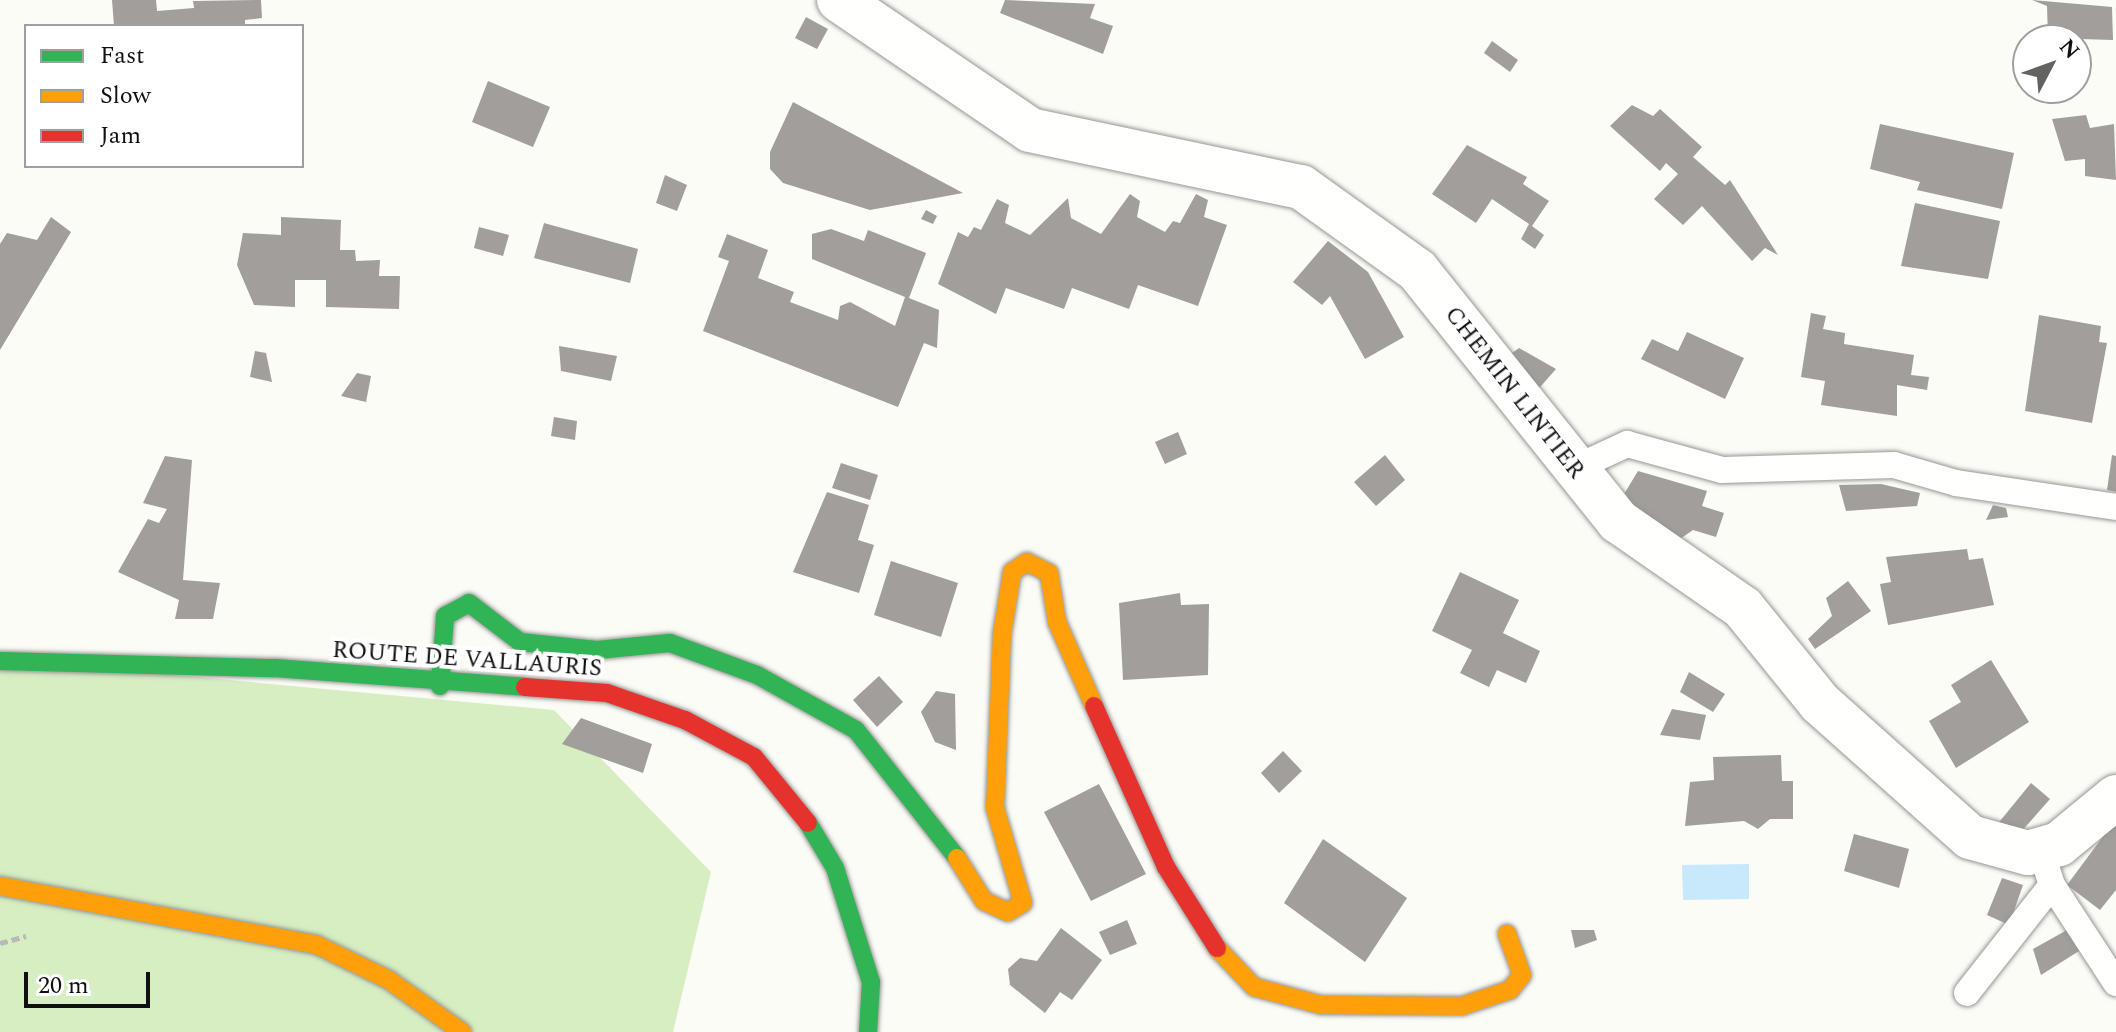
<!DOCTYPE html>
<style>
body{margin:0}
#map{position:relative;width:2116px;height:1032px;overflow:hidden;background:#fcfcf7;font-family:Spectral,serif}
div>[style]{position:absolute}
.forest>*{inset:0;background:#d6eec1}
.water>*{inset:0;background:#c8e8fb}
.building>*{inset:0;background:#a19e9b}
.path>*{height:5px;margin-top:-2.5px;transform-origin:0;background:repeating-linear-gradient(90deg,#b9b9b8 0 8px,transparent 0 12px)}
.roads{filter:drop-shadow(0 0 2px #969694) drop-shadow(0 0 2px #969694)}
.lane>*{height:26px;margin:-13px;padding:0 13px;transform-origin:13px;border-radius:13px;background:#fffffe}
.street>*{height:44px;margin:-22px;padding:0 22px;transform-origin:22px;border-radius:22px;background:#fffffe}
.fast>*{height:18px;margin:-9px;padding:0 9px;transform-origin:9px;border-radius:9px;background:#30b455}
.slow>*{height:18px;margin:-9px;padding:0 9px;transform-origin:9px;border-radius:9px;background:#ff9f0a}
.jam>*{height:18px;margin:-9px;padding:0 9px;transform-origin:9px;border-radius:9px;background:#e5322d}
span{translate:-50% -50%;white-space:nowrap;text-align:center;line-height:1.15;-webkit-text-stroke:8px #fff;paint-order:stroke}
.street-label{font-size:24px;color:#101010}
.legend{position:absolute;left:24px;top:24px;width:280px;height:144px;box-sizing:border-box;background:#fff;border:2px solid #9f9f9f;margin:0;padding:10px 14px;list-style:none;font-size:24px;color:#101010}
.legend li{display:flex;align-items:center;gap:16px;height:40px}
.legend b{width:40px;border:2px solid #9f9f9f}
.north{position:absolute;left:2012px;top:24px;width:80px;height:80px;box-sizing:border-box;background:#fff;border:2px solid #9f9f9f;border-radius:50%;rotate:49deg;font-size:22px;font-weight:700;line-height:32px;text-align:center;color:#101010}
.north::after{content:'';display:block;margin:auto;width:28px;height:36px;background:#636361;clip-path:polygon(50% 0,100% 100%,50% 72%,0 100%)}
.scale{position:absolute;left:24px;top:972px;width:126px;height:36px;box-sizing:border-box;border:4px solid #101010;border-top:0;padding-left:10px;font-size:24px;line-height:28px;white-space:nowrap;color:#101010;-webkit-text-stroke:6px #fff;paint-order:stroke}
</style>
<div id="map">
<div class="forest">
<i style="clip-path:polygon(0 659px,554px 710px,711px 872px,673px 1032px,0 1032px)"></i>
</div>
<div class="water">
<i style="clip-path:polygon(1749px 864px,1749px 899px,1683px 900px,1682px 865px)"></i>
</div>
<div class="building">
<i style="clip-path:polygon(112px 0,156px 0,157px 11px,194px 8px,193px 1px,261px 0,262px 18px,245px 20px,245px 26px,114px 26px)"></i>
<i style="clip-path:polygon(1005px 0,1095px 4px,1090px 18px,1113px 26px,1103px 54px,1000px 13px)"></i>
<i style="clip-path:polygon(2032px 0,2112px 7px,2113px 40px,2048px 38px,2047px 6px)"></i>
<i style="clip-path:polygon(806px 17px,828px 29px,817px 49px,795px 38px)"></i>
<i style="clip-path:polygon(1492px 41px,1518px 60px,1510px 72px,1484px 53px)"></i>
<i style="clip-path:polygon(488px 81px,550px 107px,533px 147px,472px 122px)"></i>
<i style="clip-path:polygon(793px 102px,963px 193px,870px 210px,783px 183px,770px 169px,770px 152px)"></i>
<i style="clip-path:polygon(1632px 105px,1653px 116px,1660px 109px,1702px 147px,1693px 157px,1725px 185px,1730px 180px,1778px 255px,1765px 248px,1752px 261px,1702px 206px,1683px 225px,1654px 199px,1678px 174px,1666px 163px,1660px 171px,1610px 126px)"></i>
<i style="clip-path:polygon(2086px 115px,2090px 128px,2114px 124px,2116px 180px,2085px 176px,2085px 159px,2065px 161px,2052px 119px)"></i>
<i style="clip-path:polygon(1880px 124px,2014px 153px,2002px 209px,1917px 190px,1920px 182px,1870px 169px)"></i>
<i style="clip-path:polygon(1467px 145px,1527px 177px,1523px 184px,1549px 201px,1532px 226px,1544px 235px,1535px 249px,1521px 239px,1529px 224px,1492px 199px,1476px 223px,1432px 194px)"></i>
<i style="clip-path:polygon(665px 175px,687px 185px,677px 211px,656px 203px)"></i>
<i style="clip-path:polygon(1196px 194px,1208px 200px,1204px 217px,1227px 225px,1198px 306px,1138px 285px,1129px 309px,1072px 288px,1064px 309px,1006px 288px,996px 314px,938px 284px,958px 232px,968px 237px,974px 227px,981px 230px,997px 199px,1009px 205px,1005px 223px,1030px 235px,1068px 198px,1071px 218px,1101px 234px,1130px 194px,1140px 201px,1137px 217px,1165px 232px,1173px 221px,1180px 223px)"></i>
<i style="clip-path:polygon(1915px 203px,2000px 221px,1988px 279px,1901px 266px)"></i>
<i style="clip-path:polygon(926px 210px,937px 216px,933px 224px,921px 219px)"></i>
<i style="clip-path:polygon(51px 217px,71px 232px,0 350px,0 244px,7px 233px,37px 240px)"></i>
<i style="clip-path:polygon(281px 217px,341px 220px,340px 250px,355px 250px,356px 261px,380px 260px,379px 276px,400px 276px,399px 309px,326px 307px,326px 280px,295px 280px,295px 307px,254px 305px,237px 265px,243px 233px,281px 235px)"></i>
<i style="clip-path:polygon(544px 223px,638px 249px,630px 283px,534px 258px)"></i>
<i style="clip-path:polygon(479px 227px,509px 235px,503px 256px,474px 248px)"></i>
<i style="clip-path:polygon(831px 229px,864px 241px,868px 230px,926px 253px,909px 298px,939px 310px,937px 348px,924px 343px,898px 407px,703px 331px,729px 261px,718px 257px,727px 234px,768px 250px,758px 278px,794px 292px,790px 302px,838px 320px,840px 306px,850px 302px,895px 326px,905px 297px,812px 259px,812px 234px)"></i>
<i style="clip-path:polygon(1328px 241px,1368px 272px,1404px 337px,1365px 359px,1330px 296px,1322px 305px,1293px 282px)"></i>
<i style="clip-path:polygon(1811px 313px,1826px 316px,1823px 329px,1845px 333px,1844px 344px,1914px 355px,1911px 375px,1929px 377px,1927px 390px,1897px 385px,1897px 416px,1821px 405px,1825px 381px,1801px 377px)"></i>
<i style="clip-path:polygon(2039px 315px,2101px 326px,2099px 342px,2107px 343px,2092px 423px,2025px 411px)"></i>
<i style="clip-path:polygon(1687px 332px,1744px 358px,1725px 399px,1641px 359px,1652px 339px,1678px 351px)"></i>
<i style="clip-path:polygon(559px 346px,617px 356px,611px 381px,561px 371px)"></i>
<i style="clip-path:polygon(1519px 348px,1556px 369px,1534px 394px,1505px 358px)"></i>
<i style="clip-path:polygon(255px 351px,266px 353px,272px 382px,250px 377px)"></i>
<i style="clip-path:polygon(357px 373px,371px 376px,366px 402px,341px 396px)"></i>
<i style="clip-path:polygon(554px 417px,577px 421px,575px 440px,551px 436px)"></i>
<i style="clip-path:polygon(1178px 432px,1187px 454px,1165px 464px,1155px 442px)"></i>
<i style="clip-path:polygon(1385px 455px,1405px 480px,1376px 506px,1354px 482px)"></i>
<i style="clip-path:polygon(2112px 455px,2116px 456px,2116px 492px,2107px 490px)"></i>
<i style="clip-path:polygon(165px 456px,192px 460px,183px 580px,220px 583px,213px 619px,175px 619px,179px 600px,118px 572px,148px 519px,159px 523px,167px 509px,143px 503px)"></i>
<i style="clip-path:polygon(841px 463px,878px 475px,870px 500px,832px 488px)"></i>
<i style="clip-path:polygon(1638px 471px,1707px 491px,1702px 506px,1724px 513px,1716px 537px,1693px 530px,1680px 539px,1618px 504px)"></i>
<i style="clip-path:polygon(1881px 484px,1920px 493px,1917px 506px,1846px 511px,1839px 485px)"></i>
<i style="clip-path:polygon(827px 492px,869px 505px,858px 540px,874px 545px,859px 593px,793px 572px)"></i>
<i style="clip-path:polygon(1993px 505px,2006px 508px,2008px 517px,1986px 520px)"></i>
<i style="clip-path:polygon(1967px 549px,1969px 560px,1983px 558px,1994px 605px,1888px 625px,1880px 584px,1891px 582px,1886px 557px)"></i>
<i style="clip-path:polygon(891px 561px,958px 583px,941px 637px,874px 615px)"></i>
<i style="clip-path:polygon(1460px 572px,1519px 600px,1503px 633px,1540px 651px,1526px 683px,1497px 670px,1489px 687px,1460px 673px,1472px 650px,1432px 631px)"></i>
<i style="clip-path:polygon(1848px 581px,1871px 611px,1815px 649px,1808px 639px,1832px 616px,1826px 598px)"></i>
<i style="clip-path:polygon(1180px 593px,1181px 605px,1209px 604px,1208px 675px,1123px 680px,1119px 603px)"></i>
<i style="clip-path:polygon(1991px 660px,2029px 722px,1956px 768px,1929px 721px,1961px 702px,1951px 685px)"></i>
<i style="clip-path:polygon(1689px 672px,1725px 694px,1713px 712px,1680px 692px)"></i>
<i style="clip-path:polygon(879px 676px,903px 702px,877px 727px,853px 700px)"></i>
<i style="clip-path:polygon(936px 691px,955px 694px,956px 750px,935px 742px,921px 712px)"></i>
<i style="clip-path:polygon(1672px 709px,1706px 715px,1700px 740px,1660px 735px)"></i>
<i style="clip-path:polygon(581px 718px,652px 744px,643px 773px,562px 744px)"></i>
<i style="clip-path:polygon(1283px 751px,1302px 771px,1279px 793px,1261px 773px)"></i>
<i style="clip-path:polygon(1781px 755px,1782px 781px,1793px 781px,1793px 819px,1770px 819px,1758px 829px,1744px 821px,1685px 826px,1690px 782px,1714px 780px,1713px 757px)"></i>
<i style="clip-path:polygon(2031px 783px,2050px 799px,2013px 841px,1996px 826px)"></i>
<i style="clip-path:polygon(1099px 784px,1146px 874px,1091px 901px,1044px 812px)"></i>
<i style="clip-path:polygon(2116px 819px,2116px 890px,2100px 910px,2067px 885px)"></i>
<i style="clip-path:polygon(1854px 834px,1909px 849px,1899px 888px,1844px 871px)"></i>
<i style="clip-path:polygon(1323px 839px,1407px 898px,1365px 962px,1284px 903px)"></i>
<i style="clip-path:polygon(2002px 878px,2023px 885px,2009px 925px,1987px 915px)"></i>
<i style="clip-path:polygon(1127px 920px,1137px 944px,1110px 955px,1099px 932px)"></i>
<i style="clip-path:polygon(1061px 928px,1102px 960px,1072px 1000px,1060px 992px,1045px 1013px,1010px 985px,1008px 969px,1020px 958px,1037px 961px)"></i>
<i style="clip-path:polygon(1571px 930px,1594px 930px,1597px 940px,1575px 948px)"></i>
<i style="clip-path:polygon(2067px 930px,2079px 951px,2041px 975px,2033px 949px)"></i>
</div>
<div class="path">
<i style="left:0;top:943px;width:27px;rotate:-15deg"></i>
</div>
<div class="roads">
<div class="lane">
<i style="left:1573px;top:469px;width:60px;rotate:-24.8deg"></i>
<i style="left:1627px;top:444px;width:98px;rotate:15.3deg"></i>
<i style="left:1722px;top:470px;width:172px;rotate:-1.7deg"></i>
<i style="left:1894px;top:465px;width:65px;rotate:16.2deg"></i>
<i style="left:1956px;top:483px;width:162px;rotate:8.5deg"></i>
<i style="left:2052px;top:885px;width:117px;rotate:56.9deg"></i>
<i style="left:1967px;top:993px;width:137px;rotate:-51.8deg"></i>
<i style="left:2052px;top:885px;width:38px;rotate:-108deg"></i>
</div>
<div class="street">
<i style="left:839px;top:0;width:231px;rotate:34.2deg"></i>
<i style="left:1030px;top:130px;width:277px;rotate:11.9deg"></i>
<i style="left:1301px;top:187px;width:143px;rotate:35.6deg"></i>
<i style="left:1417px;top:270px;width:322px;rotate:51.3deg"></i>
<i style="left:1618px;top:521px;width:152px;rotate:34.8deg"></i>
<i style="left:1743px;top:608px;width:122px;rotate:51deg"></i>
<i style="left:1820px;top:703px;width:201px;rotate:41.8deg"></i>
<i style="left:1970px;top:837px;width:60px;rotate:15.4deg"></i>
<i style="left:2028px;top:853px;width:32px;rotate:-16deg"></i>
<i style="left:2059px;top:844px;width:74px;rotate:-39.5deg"></i>
</div>
<div class="fast">
<i style="left:0;top:661px;width:275px;rotate:1.5deg"></i>
<i style="left:275px;top:668px;width:251px;rotate:4.3deg"></i>
<i style="left:440px;top:686px;width:70px;rotate:-85.9deg"></i>
<i style="left:445px;top:616px;width:27px;rotate:-28deg"></i>
<i style="left:469px;top:603px;width:64px;rotate:37.4deg"></i>
<i style="left:520px;top:642px;width:77px;rotate:5.9deg"></i>
<i style="left:597px;top:650px;width:73px;rotate:-5.5deg"></i>
<i style="left:670px;top:643px;width:93px;rotate:20.2deg"></i>
<i style="left:757px;top:675px;width:113px;rotate:29.1deg"></i>
<i style="left:856px;top:730px;width:163px;rotate:51.7deg"></i>
<i style="left:808px;top:823px;width:52px;rotate:59deg"></i>
<i style="left:835px;top:868px;width:120px;rotate:72.5deg"></i>
<i style="left:871px;top:982px;width:50px;rotate:93.4deg"></i>
</div>
<div class="slow">
<i style="left:957px;top:858px;width:51px;rotate:57.9deg"></i>
<i style="left:984px;top:901px;width:26px;rotate:25deg"></i>
<i style="left:1008px;top:912px;width:17px;rotate:-31deg"></i>
<i style="left:1023px;top:903px;width:99px;rotate:-106.4deg"></i>
<i style="left:995px;top:808px;width:174px;rotate:-87.7deg"></i>
<i style="left:1002px;top:634px;width:63px;rotate:-80.8deg"></i>
<i style="left:1012px;top:572px;width:18px;rotate:-34deg"></i>
<i style="left:1027px;top:562px;width:25px;rotate:27deg"></i>
<i style="left:1049px;top:573px;width:50px;rotate:80.7deg"></i>
<i style="left:1057px;top:622px;width:92px;rotate:66.2deg"></i>
<i style="left:0;top:886px;width:322px;rotate:10.5deg"></i>
<i style="left:317px;top:945px;width:80px;rotate:25.9deg"></i>
<i style="left:389px;top:980px;width:90px;rotate:35.5deg"></i>
<i style="left:1217px;top:948px;width:54px;rotate:46.5deg"></i>
<i style="left:1254px;top:987px;width:69px;rotate:15deg"></i>
<i style="left:1321px;top:1005px;width:141px;rotate:0.4deg"></i>
<i style="left:1462px;top:1006px;width:51px;rotate:-18.4deg"></i>
<i style="left:1510px;top:990px;width:19px;rotate:-51deg"></i>
<i style="left:1522px;top:975px;width:44px;rotate:-110.1deg"></i>
</div>
<div class="jam">
<i style="left:525px;top:687px;width:82px;rotate:4.2deg"></i>
<i style="left:607px;top:693px;width:83px;rotate:19.1deg"></i>
<i style="left:685px;top:720px;width:78px;rotate:28.2deg"></i>
<i style="left:754px;top:757px;width:85px;rotate:50.7deg"></i>
<i style="left:1094px;top:706px;width:176px;rotate:65.9deg"></i>
<i style="left:1166px;top:867px;width:96px;rotate:57.8deg"></i>
</div>
</div>
<div class="street-label">
<span style="left:1514px;top:393px;rotate:52deg">CHEMIN LINTIER</span>
<span style="left:467px;top:660px;rotate:4deg">ROUTE DE VALLAURIS</span>
</div>
<ul class="legend">
<li><b style="height:10px;background:#30b455"></b>Fast</li>
<li><b style="height:10px;background:#ff9f0a"></b>Slow</li>
<li><b style="height:10px;background:#e5322d"></b>Jam</li>
</ul>
<div class="north">N</div>
<div class="scale">20 m</div>
</div>
